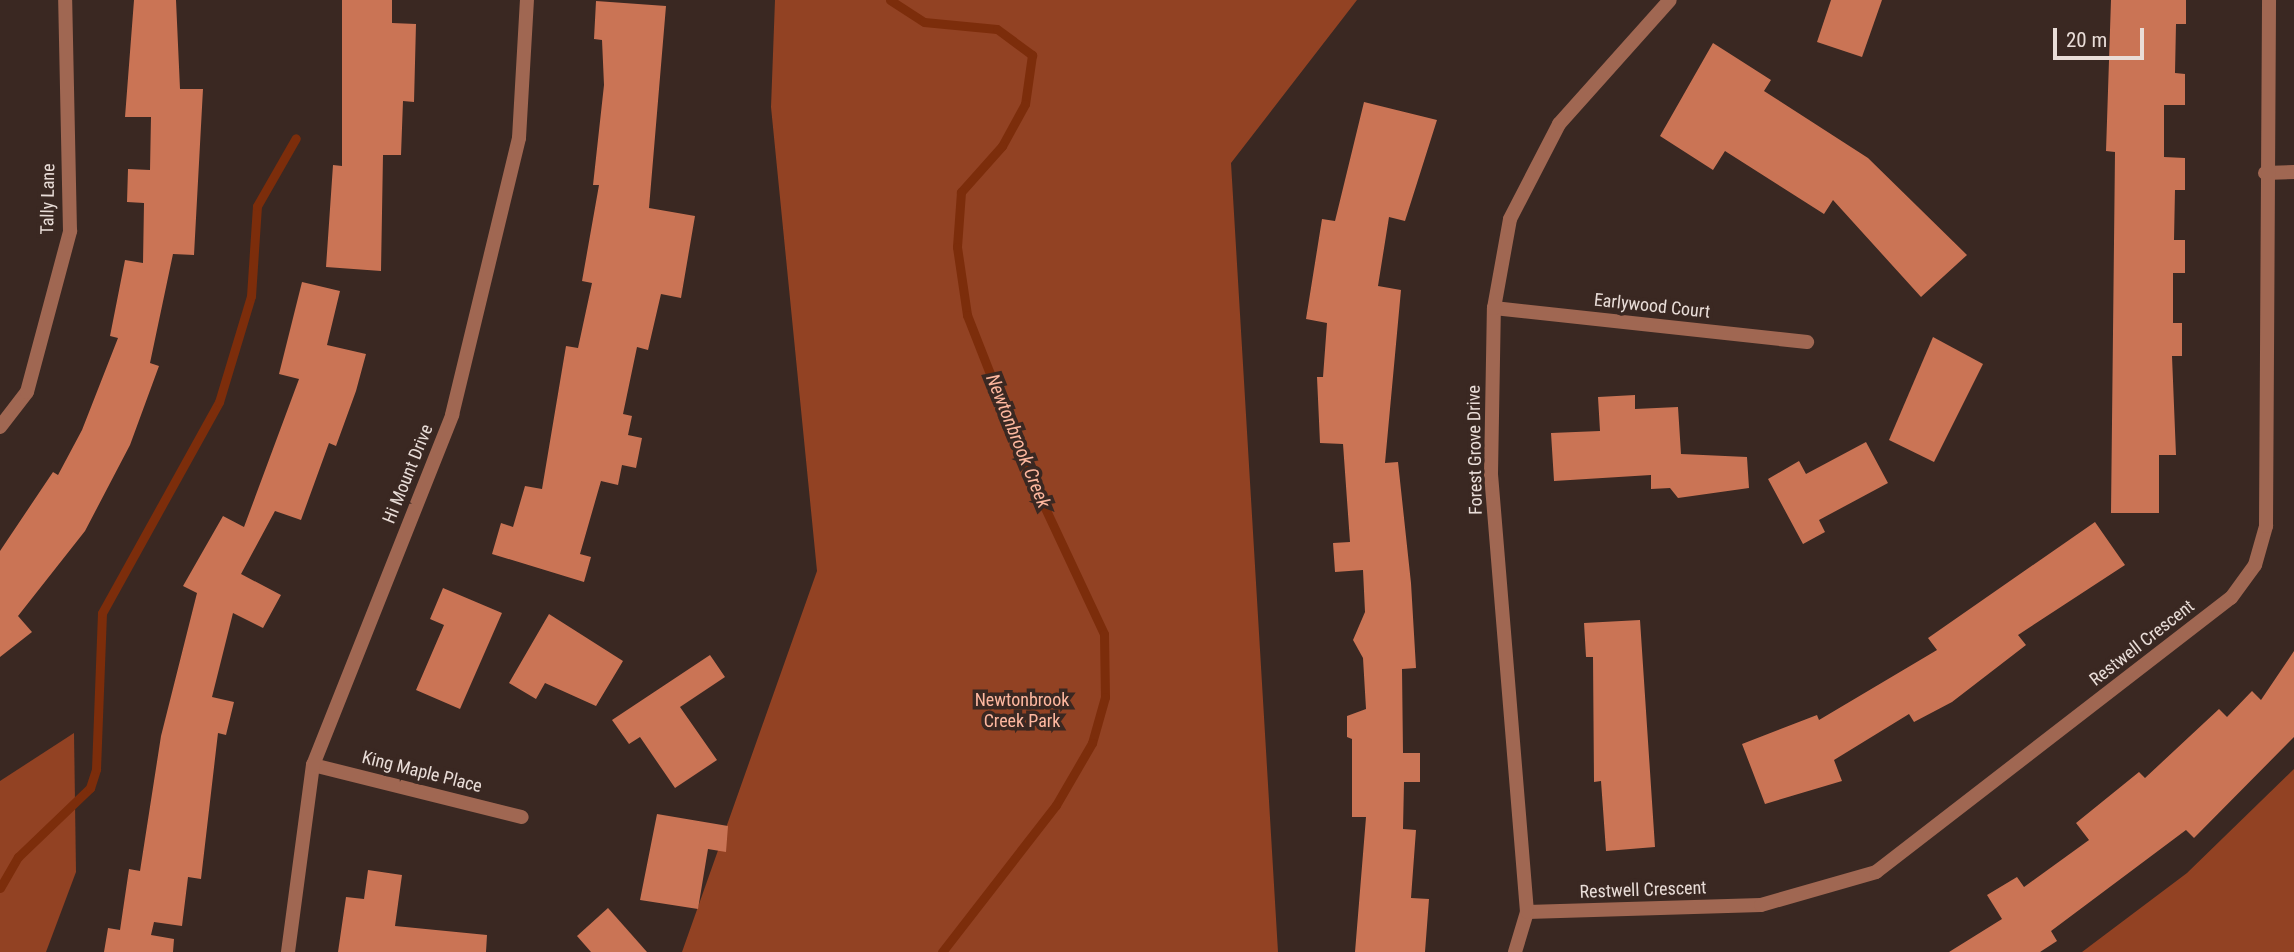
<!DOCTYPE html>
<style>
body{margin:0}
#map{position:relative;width:2294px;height:952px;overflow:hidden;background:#3a2822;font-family:"Roboto Condensed",sans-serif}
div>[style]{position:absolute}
.forest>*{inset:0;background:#924223}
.stream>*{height:9px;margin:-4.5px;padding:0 4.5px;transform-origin:4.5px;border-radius:4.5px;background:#7c2d0b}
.building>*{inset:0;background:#ca7455}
.minor>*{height:14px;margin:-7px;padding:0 7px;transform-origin:7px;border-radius:7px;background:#a06752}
span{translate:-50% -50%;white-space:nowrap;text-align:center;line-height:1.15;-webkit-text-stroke:7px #3a2822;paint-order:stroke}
.street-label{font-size:18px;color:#e9ddd8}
.park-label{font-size:18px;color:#feb8a0}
.water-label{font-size:19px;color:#feb89f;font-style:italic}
.scale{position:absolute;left:2053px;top:28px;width:91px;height:32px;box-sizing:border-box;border:4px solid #e9ddd8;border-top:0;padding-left:9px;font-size:21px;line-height:24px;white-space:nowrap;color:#e9ddd8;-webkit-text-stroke:5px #3a2822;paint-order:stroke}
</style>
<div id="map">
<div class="forest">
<i style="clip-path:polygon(775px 0,1357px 0,1231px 163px,1278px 952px,682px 952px,817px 571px,771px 107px)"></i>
<i style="clip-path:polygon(74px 733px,76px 872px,46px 952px,0 952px,0 781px)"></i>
<i style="clip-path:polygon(2294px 769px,2294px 952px,2082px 952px,2187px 873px)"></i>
</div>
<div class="stream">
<i style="left:890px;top:0;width:40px;rotate:32.9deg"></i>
<i style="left:924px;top:22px;width:73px;rotate:5.5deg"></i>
<i style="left:997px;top:29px;width:44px;rotate:36.6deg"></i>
<i style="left:1032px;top:55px;width:49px;rotate:98.1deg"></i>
<i style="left:1025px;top:104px;width:48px;rotate:118.7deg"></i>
<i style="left:1002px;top:146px;width:62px;rotate:131.7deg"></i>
<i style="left:961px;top:192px;width:55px;rotate:94.2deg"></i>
<i style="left:957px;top:247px;width:69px;rotate:81.6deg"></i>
<i style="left:967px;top:315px;width:175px;rotate:68.6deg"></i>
<i style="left:1031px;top:478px;width:172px;rotate:64.9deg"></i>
<i style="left:1104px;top:634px;width:63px;rotate:89.1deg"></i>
<i style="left:1105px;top:697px;width:48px;rotate:105.8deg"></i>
<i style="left:1092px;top:743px;width:72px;rotate:120.1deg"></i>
<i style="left:1056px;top:805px;width:186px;rotate:127.8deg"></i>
<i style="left:0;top:888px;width:36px;rotate:-60deg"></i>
<i style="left:18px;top:857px;width:100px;rotate:-43.8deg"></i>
<i style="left:90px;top:788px;width:20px;rotate:-72deg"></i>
<i style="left:96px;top:769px;width:156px;rotate:-87.8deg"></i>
<i style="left:102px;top:613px;width:241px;rotate:-61deg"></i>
<i style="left:219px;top:402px;width:111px;rotate:-73.2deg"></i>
<i style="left:251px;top:296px;width:90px;rotate:-86.2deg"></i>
<i style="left:257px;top:206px;width:78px;rotate:-60.2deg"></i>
</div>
<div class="building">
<i style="clip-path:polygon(134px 0,176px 0,180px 89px,203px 89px,194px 255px,173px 254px,150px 363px,159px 366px,130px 445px,85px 531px,18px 616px,32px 632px,0 657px,0 551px,53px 472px,58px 475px,82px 430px,118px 338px,110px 336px,125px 260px,143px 263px,144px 203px,127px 202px,128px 169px,150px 170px,151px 117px,125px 117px)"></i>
<i style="clip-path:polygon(342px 0,392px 0,392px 23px,416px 24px,414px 102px,403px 101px,401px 155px,383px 155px,381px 271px,326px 267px,333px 165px,342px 166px)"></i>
<i style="clip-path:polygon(1831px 0,1882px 0,1862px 57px,1817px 42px)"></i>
<i style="clip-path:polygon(2111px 0,2186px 0,2186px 24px,2176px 24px,2175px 73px,2185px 74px,2185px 105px,2164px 105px,2164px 157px,2185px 158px,2185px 190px,2175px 190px,2174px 240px,2185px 240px,2185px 273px,2173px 273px,2173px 323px,2182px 323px,2182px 356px,2172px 356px,2176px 455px,2159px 455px,2159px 513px,2111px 513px,2115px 152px,2106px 151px)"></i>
<i style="clip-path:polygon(596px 1px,666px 6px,649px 208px,695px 216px,681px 298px,661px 294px,648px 350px,637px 347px,623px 414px,632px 416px,628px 435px,642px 438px,636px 468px,622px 465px,618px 485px,601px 481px,580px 554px,591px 557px,584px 582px,492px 554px,501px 523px,513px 527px,525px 486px,542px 489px,566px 346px,578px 348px,592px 283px,582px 281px,599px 185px,593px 185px,604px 85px,602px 40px,594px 39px)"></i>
<i style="clip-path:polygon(1713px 43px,1771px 80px,1764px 91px,1868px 158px,1967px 255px,1921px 297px,1833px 200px,1824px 214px,1725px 151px,1713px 170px,1660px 136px)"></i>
<i style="clip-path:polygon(1364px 102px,1437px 120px,1405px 221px,1389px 217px,1378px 286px,1401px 290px,1385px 463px,1398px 462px,1411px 583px,1416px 668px,1402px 669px,1403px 753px,1420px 753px,1420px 782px,1404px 782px,1403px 829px,1416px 830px,1411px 898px,1429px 899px,1425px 952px,1355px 952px,1366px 817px,1352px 817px,1352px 739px,1347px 737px,1347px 716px,1366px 709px,1363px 658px,1353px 640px,1365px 612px,1363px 570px,1335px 572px,1333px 543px,1350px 542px,1343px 444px,1320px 443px,1317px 377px,1323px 377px,1327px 323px,1306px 319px,1322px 219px,1335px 221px)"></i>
<i style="clip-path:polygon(302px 282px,340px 291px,327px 345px,366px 354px,356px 391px,336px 446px,329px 443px,301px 520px,275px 511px,241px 574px,281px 595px,263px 628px,233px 613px,212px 697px,234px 702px,226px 735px,218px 733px,201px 879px,188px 877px,182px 926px,154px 922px,151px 935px,174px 939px,173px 952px,104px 952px,108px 928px,120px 930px,129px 869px,140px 871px,161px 736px,197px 593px,183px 586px,223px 516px,244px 527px,299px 379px,279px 374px)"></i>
<i style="clip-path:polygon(1933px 337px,1983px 364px,1934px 462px,1889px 440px)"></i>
<i style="clip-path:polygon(1635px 395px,1635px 409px,1678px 407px,1681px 454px,1747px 457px,1749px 488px,1678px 498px,1670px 488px,1651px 489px,1651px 475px,1554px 481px,1551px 433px,1600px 431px,1598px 397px)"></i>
<i style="clip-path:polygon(1866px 442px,1888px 483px,1819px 520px,1825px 532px,1803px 544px,1768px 479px,1799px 461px,1806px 474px)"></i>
<i style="clip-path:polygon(2095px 522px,2125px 565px,2018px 635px,2026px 645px,1952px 702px,1914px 722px,1909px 714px,1834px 760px,1842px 781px,1765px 804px,1742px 744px,1817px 715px,1819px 720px,1937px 650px,1928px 638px)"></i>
<i style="clip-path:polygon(443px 588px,502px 613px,460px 709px,416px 690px,444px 625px,430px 619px)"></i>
<i style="clip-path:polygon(549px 614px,623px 661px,596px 706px,545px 683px,536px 699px,509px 683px)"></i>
<i style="clip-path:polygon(1640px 620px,1655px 847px,1606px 851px,1601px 781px,1594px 782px,1593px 657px,1586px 657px,1584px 623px)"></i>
<i style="clip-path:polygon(2294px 651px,2294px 737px,2194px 838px,2186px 830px,2051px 931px,2057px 941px,2040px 952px,1949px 952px,2002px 919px,1987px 895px,2017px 877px,2024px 887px,2089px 840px,2076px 823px,2139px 772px,2145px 778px,2219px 709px,2227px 717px,2252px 691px,2261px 700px)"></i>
<i style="clip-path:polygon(710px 655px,725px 677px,680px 707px,717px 760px,675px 788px,640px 737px,629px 744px,612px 720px)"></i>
<i style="clip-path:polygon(657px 814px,728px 826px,726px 852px,708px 849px,698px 909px,640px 900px)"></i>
<i style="clip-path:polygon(368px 870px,402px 875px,395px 926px,487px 935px,486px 952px,338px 952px,346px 897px,364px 899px)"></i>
<i style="clip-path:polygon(608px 908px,647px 952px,591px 952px,577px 936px)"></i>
</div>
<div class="minor">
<i style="left:2265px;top:173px;width:29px;rotate:-2deg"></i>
<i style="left:1494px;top:308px;width:315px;rotate:6.2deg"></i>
<i style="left:0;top:427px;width:44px;rotate:-52.4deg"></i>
<i style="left:27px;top:392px;width:167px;rotate:-75deg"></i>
<i style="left:70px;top:231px;width:231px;rotate:-91.2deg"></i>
<i style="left:313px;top:765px;width:215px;rotate:14deg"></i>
<i style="left:1527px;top:912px;width:234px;rotate:-1.7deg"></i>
<i style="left:1761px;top:905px;width:120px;rotate:-16deg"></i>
<i style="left:1876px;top:872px;width:448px;rotate:-37.7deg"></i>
<i style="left:2231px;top:598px;width:41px;rotate:-54deg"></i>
<i style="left:2255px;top:565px;width:41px;rotate:-74.2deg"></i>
<i style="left:2266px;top:526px;width:526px;rotate:-89.67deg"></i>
<i style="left:288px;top:952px;width:189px;rotate:-82.4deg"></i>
<i style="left:313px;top:765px;width:377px;rotate:-68.3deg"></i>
<i style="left:452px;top:415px;width:285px;rotate:-76.4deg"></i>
<i style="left:519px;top:138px;width:138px;rotate:-86.7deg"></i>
<i style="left:1515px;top:952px;width:42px;rotate:-73.3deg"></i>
<i style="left:1527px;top:912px;width:439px;rotate:-94.7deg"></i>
<i style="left:1491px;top:474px;width:166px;rotate:-89deg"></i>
<i style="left:1494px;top:308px;width:90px;rotate:-79.8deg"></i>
<i style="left:1510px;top:219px;width:107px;rotate:-62.7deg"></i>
<i style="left:1559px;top:124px;width:166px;rotate:-48.2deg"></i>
</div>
<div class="street-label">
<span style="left:48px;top:199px;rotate:-89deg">Tally Lane</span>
<span style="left:1652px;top:306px;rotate:6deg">Earlywood Court</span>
<span style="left:1475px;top:450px;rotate:-91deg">Forest Grove Drive</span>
<span style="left:408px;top:474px;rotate:-68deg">Hi Mount Drive</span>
<span style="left:2142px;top:643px;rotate:-38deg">Restwell Crescent</span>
<span style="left:422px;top:772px;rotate:14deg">King Maple Place</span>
<span style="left:1643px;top:890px;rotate:-2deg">Restwell Crescent</span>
</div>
<div class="park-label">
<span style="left:1022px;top:711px">Newtonbrook<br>Creek Park</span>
</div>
<div class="water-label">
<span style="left:1018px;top:441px;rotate:68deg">Newtonbrook Creek</span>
</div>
<div class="scale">20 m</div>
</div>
